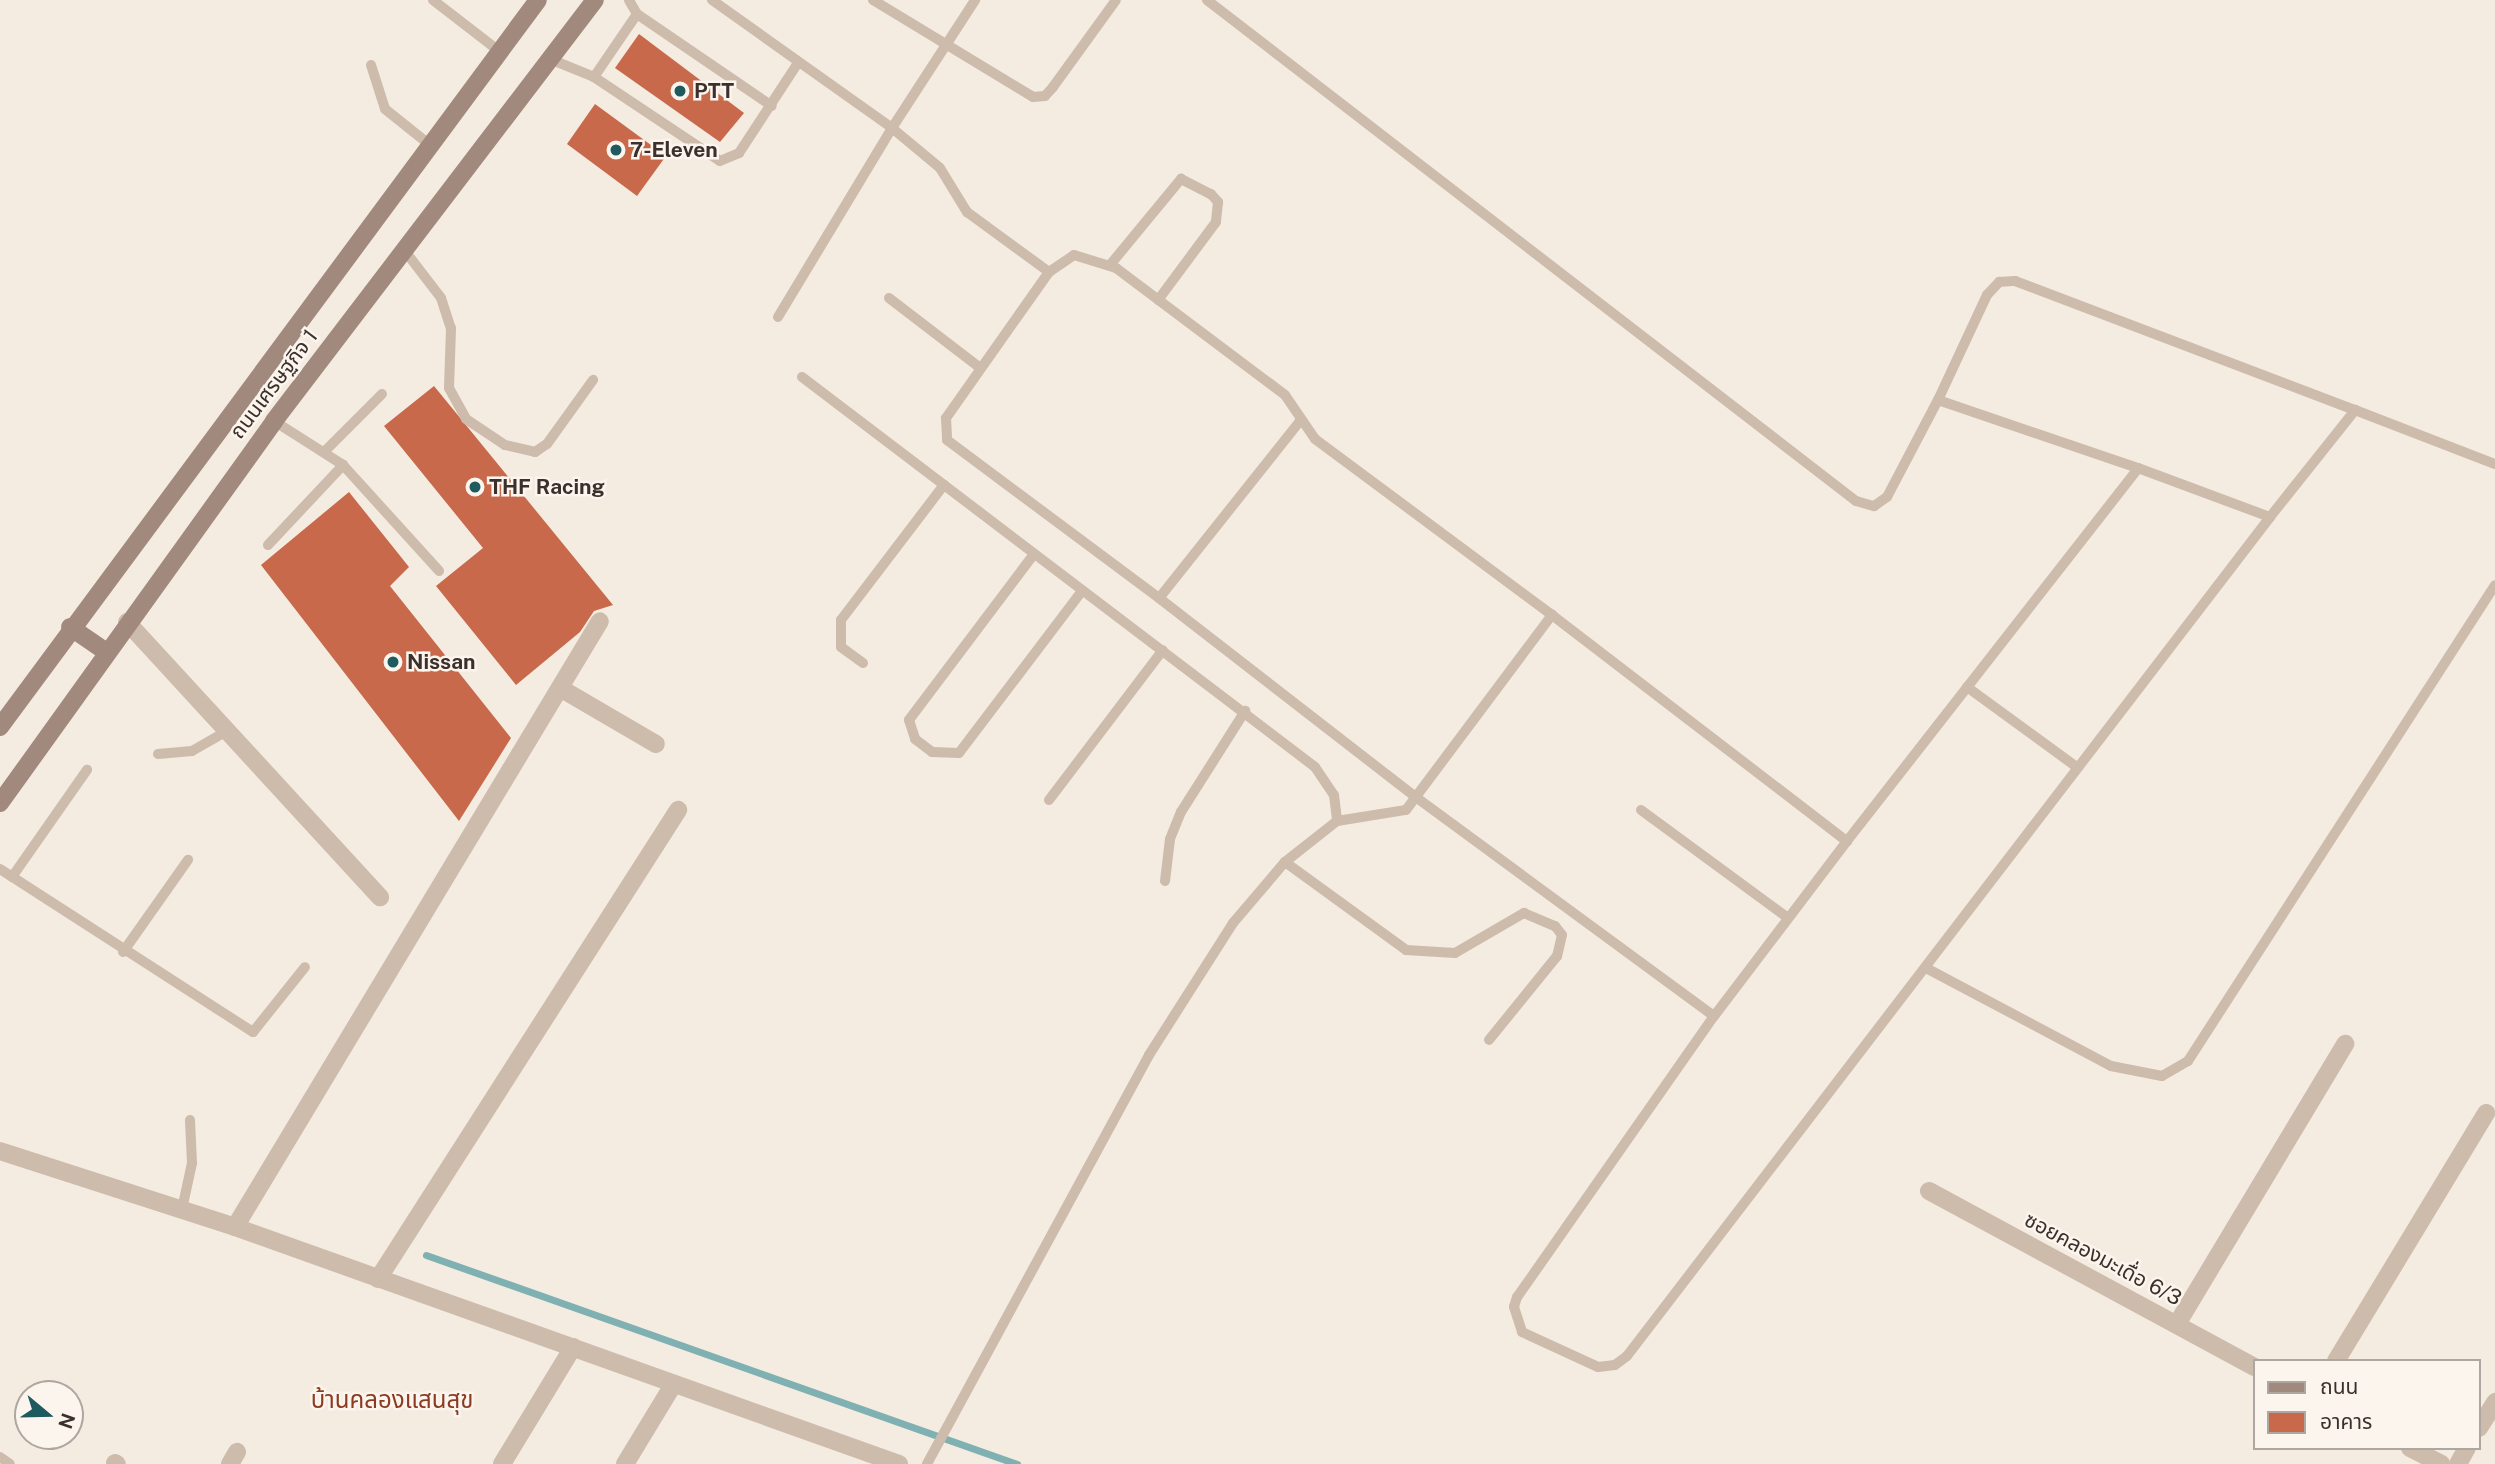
<!DOCTYPE html>
<meta charset="utf-8">
<style>
body{margin:0}
#map{position:relative;width:2495px;height:1464px;overflow:hidden;background:#f4ebe1;font-family:"Public Sans","Noto Sans Thai",sans-serif}
div>[style]{position:absolute}
.stream>*{height:7px;margin:-3.5px;padding:0 3.5px;transform-origin:3.5px;border-radius:3.5px;background:#7fb0b2}
.building>*{inset:0;background:#c8694b}
.service>*{height:10px;margin:-5px;padding:0 5px;transform-origin:5px;border-radius:5px;background:#cdbbac}
.minor>*{height:18px;margin:-9px;padding:0 9px;transform-origin:9px;border-radius:9px;background:#cdbbac}
.secondary>*{height:18px;margin:-9px;padding:0 9px;transform-origin:9px;border-radius:9px;background:#a18a7d}
.dots>*{width:19px;height:19px;translate:-50% -50%;box-sizing:border-box;border:4px solid #fbf5ee;border-radius:50%}
span{translate:-50% -50%;white-space:nowrap;text-align:center;line-height:1.15;-webkit-text-stroke:5px #fbf5ee;paint-order:stroke}
.poi-label{font-size:21px;color:#3b302b;font-weight:700}
.left{translate:0 -50%;text-align:left}
.street-label{font-size:21px;color:#3b302b}
.quarter-label{font-size:24px;color:#8c3b22}
.legend{position:absolute;left:2253px;top:1359px;width:228px;height:91px;box-sizing:border-box;background:#fbf5ee;border:2px solid #aea6a0;margin:0;padding:9px 12px;list-style:none;font-size:21px;color:#3b302b}
.legend li{display:flex;align-items:center;gap:14px;height:35px}
.legend b{width:35px;border:2px solid #aea6a0}
.north{position:absolute;left:14px;top:1380px;width:70px;height:70px;box-sizing:border-box;background:#fbf5ee;border:2px solid #aea6a0;border-radius:50%;rotate:109deg;font-size:19px;font-weight:700;line-height:28px;text-align:center;color:#3b302b}
.north::after{content:'';display:block;margin:auto;width:24px;height:32px;background:#1f5a5e;clip-path:polygon(50% 0,100% 100%,50% 72%,0 100%)}
</style>
<div id="map">
<div class="stream">
<i style="left:426px;top:1255px;width:627px;rotate:19.48deg"></i>
</div>
<div class="building">
<i style="clip-path:polygon(639px 34px,744px 113px,720px 142px,615px 68px)"></i>
<i style="clip-path:polygon(595px 104px,666px 156px,637px 196px,567px 144px)"></i>
<i style="clip-path:polygon(434px 386px,613px 605px,594px 611px,580px 632px,516px 685px,436px 586px,483px 548px,384px 426px)"></i>
<i style="clip-path:polygon(349px 492px,409px 567px,390px 586px,511px 738px,459px 821px,261px 565px)"></i>
</div>
<div class="service">
<i style="left:433px;top:0;width:83px;rotate:37.7deg"></i>
<i style="left:712px;top:0;width:221px;rotate:35.4deg"></i>
<i style="left:892px;top:128px;width:153px;rotate:-57deg"></i>
<i style="left:873px;top:0;width:187px;rotate:31.2deg"></i>
<i style="left:1033px;top:97px;width:12px;rotate:-5deg"></i>
<i style="left:1045px;top:96px;width:12px;rotate:-48deg"></i>
<i style="left:1053px;top:87px;width:107px;rotate:-54.1deg"></i>
<i style="left:1207px;top:0;width:820px;rotate:37.67deg"></i>
<i style="left:1856px;top:501px;width:19px;rotate:16deg"></i>
<i style="left:1874px;top:506px;width:16px;rotate:-35deg"></i>
<i style="left:1887px;top:497px;width:110px;rotate:-62.3deg"></i>
<i style="left:1938px;top:400px;width:211px;rotate:18.8deg"></i>
<i style="left:637px;top:14px;width:163px;rotate:34.3deg"></i>
<i style="left:550px;top:59px;width:48px;rotate:22.2deg"></i>
<i style="left:594px;top:77px;width:76px;rotate:-55.7deg"></i>
<i style="left:637px;top:14px;width:16px;rotate:-120deg"></i>
<i style="left:371px;top:65px;width:46px;rotate:72.3deg"></i>
<i style="left:385px;top:109px;width:58px;rotate:38.7deg"></i>
<i style="left:594px;top:77px;width:151px;rotate:33.7deg"></i>
<i style="left:720px;top:161px;width:21px;rotate:-23deg"></i>
<i style="left:739px;top:153px;width:108px;rotate:-56.8deg"></i>
<i style="left:405px;top:251px;width:59px;rotate:52.5deg"></i>
<i style="left:441px;top:298px;width:32px;rotate:72deg"></i>
<i style="left:451px;top:328px;width:60px;rotate:91.9deg"></i>
<i style="left:449px;top:388px;width:35px;rotate:61deg"></i>
<i style="left:466px;top:419px;width:47px;rotate:33.7deg"></i>
<i style="left:505px;top:445px;width:31px;rotate:13deg"></i>
<i style="left:535px;top:452px;width:14px;rotate:-34deg"></i>
<i style="left:547px;top:444px;width:79px;rotate:-54.3deg"></i>
<i style="left:1110px;top:265px;width:112px;rotate:-50.5deg"></i>
<i style="left:1181px;top:179px;width:34px;rotate:27deg"></i>
<i style="left:1211px;top:194px;width:11px;rotate:49deg"></i>
<i style="left:1218px;top:202px;width:20px;rotate:96deg"></i>
<i style="left:1216px;top:222px;width:97px;rotate:126.6deg"></i>
<i style="left:1049px;top:272px;width:30px;rotate:-34deg"></i>
<i style="left:1074px;top:255px;width:44px;rotate:17.2deg"></i>
<i style="left:1116px;top:268px;width:211px;rotate:36.9deg"></i>
<i style="left:1285px;top:395px;width:53px;rotate:55.7deg"></i>
<i style="left:1315px;top:439px;width:295px;rotate:36.6deg"></i>
<i style="left:889px;top:298px;width:113px;rotate:37.5deg"></i>
<i style="left:778px;top:317px;width:221px;rotate:-58.9deg"></i>
<i style="left:892px;top:128px;width:62px;rotate:39.8deg"></i>
<i style="left:940px;top:168px;width:52px;rotate:58.5deg"></i>
<i style="left:967px;top:212px;width:102px;rotate:36.2deg"></i>
<i style="left:1049px;top:272px;width:179px;rotate:125.2deg"></i>
<i style="left:946px;top:418px;width:22px;rotate:87deg"></i>
<i style="left:947px;top:440px;width:264px;rotate:36.7deg"></i>
<i style="left:802px;top:377px;width:644px;rotate:37.24deg"></i>
<i style="left:1315px;top:767px;width:34px;rotate:56deg"></i>
<i style="left:1334px;top:795px;width:26px;rotate:83deg"></i>
<i style="left:1938px;top:400px;width:116px;rotate:-65deg"></i>
<i style="left:1987px;top:295px;width:18px;rotate:-47deg"></i>
<i style="left:1999px;top:282px;width:16px;rotate:-4deg"></i>
<i style="left:2015px;top:281px;width:364px;rotate:20.8deg"></i>
<i style="left:274px;top:421px;width:82px;rotate:32.5deg"></i>
<i style="left:343px;top:465px;width:143px;rotate:47.8deg"></i>
<i style="left:1300px;top:421px;width:226px;rotate:128.5deg"></i>
<i style="left:1159px;top:598px;width:326px;rotate:37.8deg"></i>
<i style="left:1417px;top:798px;width:368px;rotate:36.3deg"></i>
<i style="left:324px;top:452px;width:82px;rotate:-45deg"></i>
<i style="left:268px;top:545px;width:110px;rotate:-46.8deg"></i>
<i style="left:1034px;top:554px;width:208px;rotate:127deg"></i>
<i style="left:909px;top:720px;width:20px;rotate:72deg"></i>
<i style="left:915px;top:739px;width:21px;rotate:37deg"></i>
<i style="left:932px;top:752px;width:27px;rotate:2deg"></i>
<i style="left:959px;top:753px;width:203px;rotate:-52.8deg"></i>
<i style="left:863px;top:663px;width:27px;rotate:-144deg"></i>
<i style="left:841px;top:647px;width:27px;rotate:-90deg"></i>
<i style="left:841px;top:620px;width:170px;rotate:-52.7deg"></i>
<i style="left:1967px;top:687px;width:137px;rotate:36.1deg"></i>
<i style="left:158px;top:754px;width:34px;rotate:-5deg"></i>
<i style="left:192px;top:751px;width:40px;rotate:-29.7deg"></i>
<i style="left:1049px;top:800px;width:188px;rotate:-52.8deg"></i>
<i style="left:1641px;top:810px;width:182px;rotate:36.3deg"></i>
<i style="left:1847px;top:841px;width:220px;rotate:127.2deg"></i>
<i style="left:1714px;top:1016px;width:343px;rotate:125deg"></i>
<i style="left:1517px;top:1297px;width:10px;rotate:107deg"></i>
<i style="left:1514px;top:1307px;width:26px;rotate:72deg"></i>
<i style="left:1522px;top:1332px;width:84px;rotate:24.7deg"></i>
<i style="left:1598px;top:1367px;width:17px;rotate:-7deg"></i>
<i style="left:1615px;top:1365px;width:15px;rotate:-37deg"></i>
<i style="left:1627px;top:1356px;width:1057px;rotate:-52.53deg"></i>
<i style="left:1285px;top:862px;width:150px;rotate:36deg"></i>
<i style="left:1406px;top:950px;width:49px;rotate:3.5deg"></i>
<i style="left:1455px;top:953px;width:80px;rotate:-30.1deg"></i>
<i style="left:1524px;top:913px;width:34px;rotate:23deg"></i>
<i style="left:1555px;top:926px;width:11px;rotate:52deg"></i>
<i style="left:1562px;top:935px;width:22px;rotate:103deg"></i>
<i style="left:1557px;top:956px;width:108px;rotate:129deg"></i>
<i style="left:0;top:869px;width:301px;rotate:32.8deg"></i>
<i style="left:253px;top:1032px;width:83px;rotate:-51.3deg"></i>
<i style="left:12px;top:877px;width:131px;rotate:-55deg"></i>
<i style="left:1165px;top:881px;width:42px;rotate:-83.2deg"></i>
<i style="left:1170px;top:839px;width:29px;rotate:-68deg"></i>
<i style="left:1181px;top:812px;width:120px;rotate:-57.6deg"></i>
<i style="left:123px;top:952px;width:113px;rotate:-54.8deg"></i>
<i style="left:1926px;top:968px;width:209px;rotate:27.9deg"></i>
<i style="left:2111px;top:1066px;width:52px;rotate:11.1deg"></i>
<i style="left:2162px;top:1076px;width:30px;rotate:-30deg"></i>
<i style="left:2188px;top:1061px;width:566px;rotate:-57.18deg"></i>
<i style="left:182px;top:1209px;width:47px;rotate:-77.7deg"></i>
<i style="left:192px;top:1163px;width:43px;rotate:-92.7deg"></i>
<i style="left:0;top:1457px;width:12px;rotate:35deg"></i>
<i style="left:927px;top:1464px;width:465px;rotate:-61.5deg"></i>
<i style="left:1149px;top:1055px;width:156px;rotate:-57.5deg"></i>
<i style="left:1233px;top:923px;width:80px;rotate:-49.6deg"></i>
<i style="left:1285px;top:862px;width:66px;rotate:-38.3deg"></i>
<i style="left:1337px;top:821px;width:70px;rotate:-9.1deg"></i>
<i style="left:1406px;top:810px;width:244px;rotate:-53.2deg"></i>
<i style="left:1552px;top:615px;width:372px;rotate:37.5deg"></i>
<i style="left:1847px;top:841px;width:473px;rotate:-52deg"></i>
<i style="left:2138px;top:468px;width:141px;rotate:20.4deg"></i>
<i style="left:2270px;top:517px;width:137px;rotate:-51.5deg"></i>
<i style="left:2355px;top:410px;width:150px;rotate:21.1deg"></i>
</div>
<div class="minor">
<i style="left:127px;top:622px;width:374px;rotate:47.4deg"></i>
<i style="left:560px;top:688px;width:111px;rotate:30.3deg"></i>
<i style="left:0;top:1151px;width:247px;rotate:17.9deg"></i>
<i style="left:235px;top:1227px;width:705px;rotate:19.64deg"></i>
<i style="left:1929px;top:1191px;width:370px;rotate:28.4deg"></i>
<i style="left:235px;top:1227px;width:707px;rotate:-58.94deg"></i>
<i style="left:378px;top:1279px;width:557px;rotate:-57.39deg"></i>
<i style="left:2177px;top:1324px;width:327px;rotate:-59deg"></i>
<i style="left:2336px;top:1361px;width:290px;rotate:-58.8deg"></i>
<i style="left:2479px;top:1428px;width:31px;rotate:-58deg"></i>
<i style="left:2410px;top:1448px;width:35px;rotate:27deg"></i>
<i style="left:115px;top:1463px;width:2px;rotate:27deg"></i>
<i style="left:230px;top:1464px;width:14px;rotate:-60deg"></i>
<i style="left:502px;top:1464px;width:137px;rotate:-58.7deg"></i>
<i style="left:625px;top:1464px;width:92px;rotate:-58.7deg"></i>
<i style="left:2458px;top:1464px;width:18px;rotate:-61deg"></i>
</div>
<div class="secondary">
<i style="left:70px;top:627px;width:42px;rotate:34.4deg"></i>
<i style="left:0;top:727px;width:904px;rotate:-53.5deg"></i>
<i style="left:0;top:803px;width:470px;rotate:-54.3deg"></i>
<i style="left:274px;top:421px;width:529px;rotate:-52.68deg"></i>
</div>
<div class="dots">
<i style="left:680px;top:91px;background:#1f5a5e"></i>
<i style="left:616px;top:150px;background:#1f5a5e"></i>
<i style="left:475px;top:487px;background:#1f5a5e"></i>
<i style="left:393px;top:662px;background:#1f5a5e"></i>
</div>
<div class="poi-label">
<span class="left" style="left:694px;top:91px">PTT</span>
<span class="left" style="left:630px;top:150px">7-Eleven</span>
<span class="left" style="left:489px;top:487px">THF Racing</span>
<span class="left" style="left:407px;top:662px">Nissan</span>
</div>
<div class="street-label">
<span style="left:274px;top:384px;rotate:-53deg">ถนนเศรษฐกิจ 1</span>
<span style="left:2103px;top:1259px;rotate:28deg">ซอยคลองมะเดื่อ 6/3</span>
</div>
<div class="quarter-label">
<span style="left:392px;top:1400px">บ้านคลองแสนสุข</span>
</div>
<ul class="legend">
<li><b style="height:9px;background:#a18a7d"></b>ถนน</li>
<li><b style="height:19px;background:#c8694b"></b>อาคาร</li>
</ul>
<div class="north">N</div>
</div>
